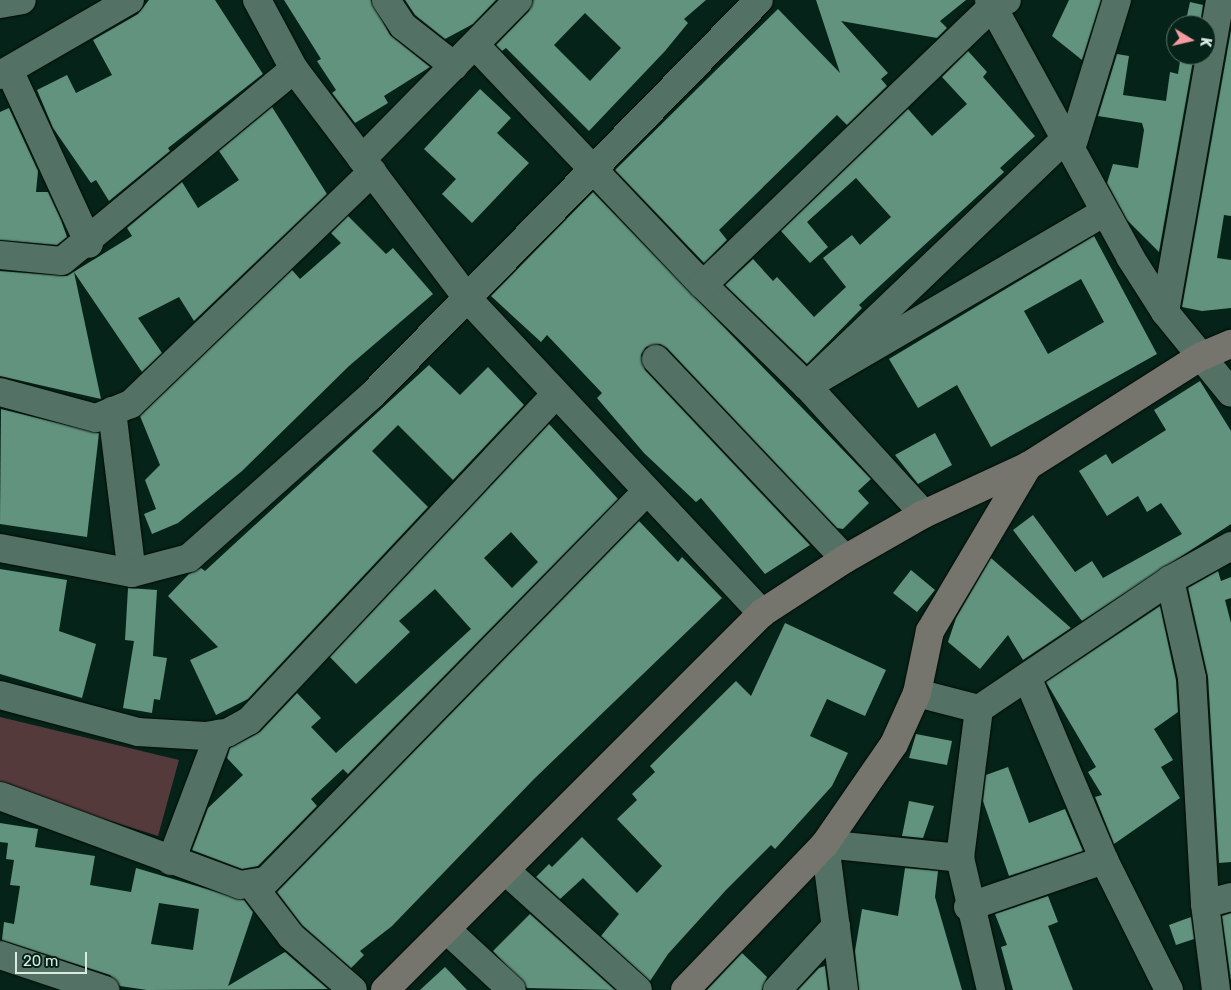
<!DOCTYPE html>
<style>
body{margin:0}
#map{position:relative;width:1231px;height:990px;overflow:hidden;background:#062319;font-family:Rubik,sans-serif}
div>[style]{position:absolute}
.green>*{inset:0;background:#553a3b}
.building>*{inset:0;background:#62937e}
.roads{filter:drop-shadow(0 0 1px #000c05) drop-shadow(0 0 1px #000c05)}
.street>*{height:28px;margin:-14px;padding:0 14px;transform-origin:14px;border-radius:14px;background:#537164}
.secondary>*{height:28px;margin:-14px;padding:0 14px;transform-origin:14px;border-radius:14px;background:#76756d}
span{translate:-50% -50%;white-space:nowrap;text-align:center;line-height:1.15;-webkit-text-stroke:5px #062319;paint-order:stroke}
.north{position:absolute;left:1166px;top:15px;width:50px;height:50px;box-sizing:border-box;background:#062319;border:1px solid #5b7369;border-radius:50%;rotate:99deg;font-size:14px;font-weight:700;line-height:20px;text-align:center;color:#daeae2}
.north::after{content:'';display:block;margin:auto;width:18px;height:22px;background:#f49b9f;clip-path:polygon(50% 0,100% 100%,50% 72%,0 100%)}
.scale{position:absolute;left:15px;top:952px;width:72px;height:22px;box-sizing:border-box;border:2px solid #daeae2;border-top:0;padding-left:6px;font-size:15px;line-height:18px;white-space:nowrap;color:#daeae2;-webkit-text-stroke:4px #062319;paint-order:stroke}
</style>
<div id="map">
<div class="green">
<i style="clip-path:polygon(0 717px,179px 760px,158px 836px,0 786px)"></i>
</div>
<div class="building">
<i style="clip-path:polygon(149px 0,215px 0,263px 74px,168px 148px,170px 151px,109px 201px,96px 180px,91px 183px,53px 128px,37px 90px,67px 75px,76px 93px,112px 75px,93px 40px,138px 14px)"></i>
<i style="clip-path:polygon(284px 0,371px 0,390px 35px,430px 67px,384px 96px,388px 103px,355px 123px,332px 93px,336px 90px,317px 61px,321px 59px)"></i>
<i style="clip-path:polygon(405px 0,496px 0,473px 24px,445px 39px,415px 15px)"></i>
<i style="clip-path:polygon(evenodd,533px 0,706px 0,684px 19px,688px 23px,665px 51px,589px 131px,506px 48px,502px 51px,496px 45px,529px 11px,533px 0,585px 13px,621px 48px,590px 81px,554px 45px,585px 13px)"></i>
<i style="clip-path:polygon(816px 0,966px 0,940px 21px,947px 28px,937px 38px,841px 21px,888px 73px,881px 79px,887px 86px,847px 125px,837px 115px,719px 230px,727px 240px,704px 263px,615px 170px,778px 9px,840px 73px)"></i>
<i style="clip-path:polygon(1069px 0,1101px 0,1082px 60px,1052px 36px)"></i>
<i style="clip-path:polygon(1190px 2px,1203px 5px,1200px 25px,1185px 25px)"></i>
<i style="clip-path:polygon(1231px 30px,1231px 216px,1224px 215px,1217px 258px,1231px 260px,1231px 308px,1202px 311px,1182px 307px)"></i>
<i style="clip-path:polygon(968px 51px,987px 72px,983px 77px,1035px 136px,1000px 168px,1004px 172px,859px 305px,862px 308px,807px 364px,725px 285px,753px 259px,773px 281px,777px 277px,814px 317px,846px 287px,823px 258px,852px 235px,860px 245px,891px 217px,856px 178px,807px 222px,828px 247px,810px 263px,781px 231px,908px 109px,932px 136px,967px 104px,942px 77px)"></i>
<i style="clip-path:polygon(1117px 54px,1129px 56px,1123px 95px,1166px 101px,1170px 72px,1178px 74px,1181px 55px,1194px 55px,1159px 252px,1127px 220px,1107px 183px,1113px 164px,1138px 168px,1144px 130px,1142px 123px,1098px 116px)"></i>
<i style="clip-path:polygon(480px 89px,511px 118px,497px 133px,529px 163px,472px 223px,442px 194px,456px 179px,424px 149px)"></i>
<i style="clip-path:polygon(272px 107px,327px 194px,194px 321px,179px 297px,138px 318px,162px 353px,142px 372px,74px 272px,101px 399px,0 376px,0 271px,67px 276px,132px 236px,127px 228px,182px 182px,198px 208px,239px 180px,219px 151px)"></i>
<i style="clip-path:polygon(9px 108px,38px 171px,36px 192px,48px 192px,61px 220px,67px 237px,57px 245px,0 240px,0 112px)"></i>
<i style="clip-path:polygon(593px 192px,871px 479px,858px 491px,869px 503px,843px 529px,837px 528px,667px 348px,660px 344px,646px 347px,641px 355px,645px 370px,810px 545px,765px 574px,701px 498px,696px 502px,644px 453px,597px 398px,602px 393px,547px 335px,541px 342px,491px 296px)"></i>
<i style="clip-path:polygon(348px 216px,386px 254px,393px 248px,433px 294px,349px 366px,242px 471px,178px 523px,152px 534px,144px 514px,156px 509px,145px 480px,160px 465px,140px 416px,292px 270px,300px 279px,341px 243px,331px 233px)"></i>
<i style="clip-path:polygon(evenodd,1094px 236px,1157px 354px,991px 447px,957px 385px,918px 408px,889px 359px,1094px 236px,1081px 279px,1104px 322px,1048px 354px,1024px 311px,1081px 279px)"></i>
<i style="clip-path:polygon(429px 365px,460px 395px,488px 367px,524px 405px,453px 480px,398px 425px,372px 451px,428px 507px,248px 699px,216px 715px,190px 660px,218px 647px,168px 596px,189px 574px,201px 568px,205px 571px)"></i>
<i style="clip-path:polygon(1200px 381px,1231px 431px,1231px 524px,1082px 621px,1013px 530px,1033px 515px,1075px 572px,1092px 561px,1103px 578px,1182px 534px,1161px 503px,1147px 512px,1138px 496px,1107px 516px,1079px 471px,1106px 454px,1112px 464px,1166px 430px,1154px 410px)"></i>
<i style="clip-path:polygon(1px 409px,99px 433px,87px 537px,0 524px)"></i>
<i style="clip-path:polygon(evenodd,549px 424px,618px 499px,348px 774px,343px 769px,311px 799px,317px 806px,258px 866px,242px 869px,192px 850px,208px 808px,243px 775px,227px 758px,230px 748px,260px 732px,297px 693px,321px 718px,311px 727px,336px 753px,471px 629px,435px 589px,399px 621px,410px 632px,356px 684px,330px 657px,549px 424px,511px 532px,538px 562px,512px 588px,484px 558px,511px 532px)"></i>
<i style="clip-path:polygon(935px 433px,952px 465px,918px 484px,895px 455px)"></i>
<i style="clip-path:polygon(639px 521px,678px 562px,682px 557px,722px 598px,534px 779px,392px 926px,360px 951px,364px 955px,351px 968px,302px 925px,277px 892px)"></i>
<i style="clip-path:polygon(991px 558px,1071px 628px,1023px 660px,1008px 635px,980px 669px,948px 642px,956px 618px)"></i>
<i style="clip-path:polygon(0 569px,67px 580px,59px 631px,96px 644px,82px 698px,0 674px)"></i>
<i style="clip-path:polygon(911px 570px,935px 590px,917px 612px,893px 593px)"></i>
<i style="clip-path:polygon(1218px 571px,1221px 581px,1231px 577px,1231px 598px,1225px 600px,1231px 623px,1231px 862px,1219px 863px,1208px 677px,1188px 588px)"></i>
<i style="clip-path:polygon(128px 588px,157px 590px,153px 656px,167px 658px,160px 700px,154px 699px,152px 713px,123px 708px,134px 641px,125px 640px)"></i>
<i style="clip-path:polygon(1160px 606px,1176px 680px,1178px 712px,1154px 729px,1173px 760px,1161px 767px,1180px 798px,1114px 844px,1095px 797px,1102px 795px,1088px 772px,1096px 767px,1046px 682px)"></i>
<i style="clip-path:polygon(785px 623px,886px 670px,865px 716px,827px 699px,810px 736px,848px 753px,832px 786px,775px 849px,771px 845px,726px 890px,668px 954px,650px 981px,601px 936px,619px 914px,583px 878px,560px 899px,536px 877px,549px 864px,552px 867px,582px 837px,637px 893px,662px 866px,617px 819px,637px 800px,632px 794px,655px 772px,650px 766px,736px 681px,751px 696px)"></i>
<i style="clip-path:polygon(916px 734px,952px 741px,947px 765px,909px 758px)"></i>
<i style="clip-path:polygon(1008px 767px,1029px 823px,1065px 809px,1083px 851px,1009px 876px,983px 801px,986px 775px)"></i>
<i style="clip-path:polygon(909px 801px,934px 806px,923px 838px,902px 836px)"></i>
<i style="clip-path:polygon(evenodd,0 823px,38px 829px,35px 847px,95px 856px,90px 885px,131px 892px,136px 868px,244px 900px,253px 912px,228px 986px,285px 952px,328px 989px,147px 990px,120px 986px,110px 975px,2px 940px,4px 922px,14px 924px,20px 886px,10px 885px,14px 860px,6px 859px,8px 843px,0 842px,0 823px,159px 903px,199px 909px,193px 950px,151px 944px,159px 903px)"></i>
<i style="clip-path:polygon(905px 868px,938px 871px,935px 897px,962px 990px,859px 990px,855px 951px,862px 909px,898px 916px)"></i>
<i style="clip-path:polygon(1048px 896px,1058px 922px,1048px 926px,1073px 990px,1013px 990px,1001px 947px,1007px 945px,995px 914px)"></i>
<i style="clip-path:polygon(1231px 913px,1231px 981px,1222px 916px)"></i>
<i style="clip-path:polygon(530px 914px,615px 990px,527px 988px,493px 951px)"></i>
<i style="clip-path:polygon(1191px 917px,1194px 939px,1176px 945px,1169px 925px)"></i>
<i style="clip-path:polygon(742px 953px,767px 977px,762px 990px,707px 990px)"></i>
<i style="clip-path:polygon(825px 966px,828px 990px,798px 990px,819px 968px)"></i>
<i style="clip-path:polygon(445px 967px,467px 990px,420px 990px)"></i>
</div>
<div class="roads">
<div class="street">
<i style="left:257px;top:0;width:78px;rotate:61.8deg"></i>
<i style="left:294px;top:69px;width:287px;rotate:52.9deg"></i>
<i style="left:467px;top:298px;width:432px;rotate:46.9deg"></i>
<i style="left:386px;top:0;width:31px;rotate:57deg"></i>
<i style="left:403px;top:26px;width:65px;rotate:38.1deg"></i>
<i style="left:989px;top:0;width:293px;rotate:61.2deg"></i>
<i style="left:1130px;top:257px;width:65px;rotate:57.5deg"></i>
<i style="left:1165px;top:312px;width:104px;rotate:50.8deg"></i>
<i style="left:0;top:4px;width:22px;rotate:-10deg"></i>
<i style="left:475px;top:45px;width:331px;rotate:46.5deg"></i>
<i style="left:703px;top:285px;width:145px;rotate:44.2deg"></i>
<i style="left:807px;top:386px;width:173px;rotate:47.6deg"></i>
<i style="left:10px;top:72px;width:189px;rotate:65.3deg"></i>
<i style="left:0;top:75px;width:150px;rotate:-30deg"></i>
<i style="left:1064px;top:140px;width:356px;rotate:136.3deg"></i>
<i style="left:807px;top:386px;width:345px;rotate:-30.3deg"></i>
<i style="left:1072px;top:146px;width:153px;rotate:-72.9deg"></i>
<i style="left:362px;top:159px;width:223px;rotate:-45.5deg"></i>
<i style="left:0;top:255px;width:62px;rotate:5.5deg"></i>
<i style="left:62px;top:261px;width:301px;rotate:-39.6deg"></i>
<i style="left:703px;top:285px;width:402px;rotate:-43.9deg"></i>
<i style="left:993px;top:6px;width:15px;rotate:-23deg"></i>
<i style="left:1165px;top:312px;width:317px;rotate:-80deg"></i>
<i style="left:656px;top:359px;width:275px;rotate:46.6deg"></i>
<i style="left:0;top:392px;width:99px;rotate:15.2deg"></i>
<i style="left:96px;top:418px;width:38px;rotate:-22deg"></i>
<i style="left:131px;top:404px;width:335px;rotate:-43.9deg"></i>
<i style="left:112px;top:411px;width:163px;rotate:83deg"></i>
<i style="left:0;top:548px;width:134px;rotate:10.7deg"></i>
<i style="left:132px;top:573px;width:59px;rotate:-14.7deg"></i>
<i style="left:189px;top:558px;width:244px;rotate:-41.7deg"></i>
<i style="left:371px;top:396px;width:554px;rotate:-45.58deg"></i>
<i style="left:1170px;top:580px;width:100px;rotate:77.3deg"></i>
<i style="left:1192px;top:678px;width:226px;rotate:86.7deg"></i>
<i style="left:1205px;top:904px;width:87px;rotate:82.7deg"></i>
<i style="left:917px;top:693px;width:64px;rotate:14.5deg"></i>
<i style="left:979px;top:709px;width:230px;rotate:-34deg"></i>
<i style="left:1170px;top:580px;width:70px;rotate:-29.1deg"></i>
<i style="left:0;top:695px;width:143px;rotate:15deg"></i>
<i style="left:138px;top:732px;width:67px;rotate:3.4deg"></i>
<i style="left:205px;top:736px;width:22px;rotate:-8deg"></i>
<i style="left:227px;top:733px;width:25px;rotate:-29deg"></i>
<i style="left:249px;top:721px;width:447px;rotate:-46.8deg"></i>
<i style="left:979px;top:709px;width:150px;rotate:97.3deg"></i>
<i style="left:960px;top:858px;width:136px;rotate:76.8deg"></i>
<i style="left:0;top:796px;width:256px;rotate:20.3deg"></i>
<i style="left:240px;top:885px;width:26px;rotate:-9deg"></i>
<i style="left:266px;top:881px;width:542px;rotate:-45.67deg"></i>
<i style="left:1104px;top:860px;width:145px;rotate:63.4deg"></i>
<i style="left:171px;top:861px;width:136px;rotate:-69.3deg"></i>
<i style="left:507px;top:872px;width:176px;rotate:42deg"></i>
<i style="left:252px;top:885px;width:64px;rotate:52.6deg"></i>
<i style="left:291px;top:936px;width:82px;rotate:41.1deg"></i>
<i style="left:1205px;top:904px;width:27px;rotate:-15deg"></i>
<i style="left:968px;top:907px;width:144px;rotate:-19.1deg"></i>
<i style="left:1104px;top:860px;width:196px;rotate:-112.8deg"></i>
<i style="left:447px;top:930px;width:88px;rotate:42.7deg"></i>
<i style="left:0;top:955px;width:111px;rotate:18.4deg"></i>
<i style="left:777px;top:990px;width:87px;rotate:-47.3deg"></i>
<i style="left:844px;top:990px;width:147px;rotate:-97.4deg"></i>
<i style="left:825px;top:844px;width:136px;rotate:5.9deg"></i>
</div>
<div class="secondary">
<i style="left:385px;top:990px;width:533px;rotate:-45deg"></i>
<i style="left:762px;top:613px;width:99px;rotate:-33deg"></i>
<i style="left:845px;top:559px;width:91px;rotate:-29.7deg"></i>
<i style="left:924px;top:514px;width:115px;rotate:-24.8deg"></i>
<i style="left:1028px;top:466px;width:204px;rotate:-32.4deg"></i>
<i style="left:1200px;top:357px;width:34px;rotate:-23deg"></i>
<i style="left:685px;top:990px;width:202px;rotate:-46.2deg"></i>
<i style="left:825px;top:844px;width:121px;rotate:-55.4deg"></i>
<i style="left:894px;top:744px;width:56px;rotate:-65.7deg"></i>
<i style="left:917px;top:693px;width:63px;rotate:-78.2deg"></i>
<i style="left:930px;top:631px;width:192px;rotate:-59.3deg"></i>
</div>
</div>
<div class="north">K</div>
<div class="scale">20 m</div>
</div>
